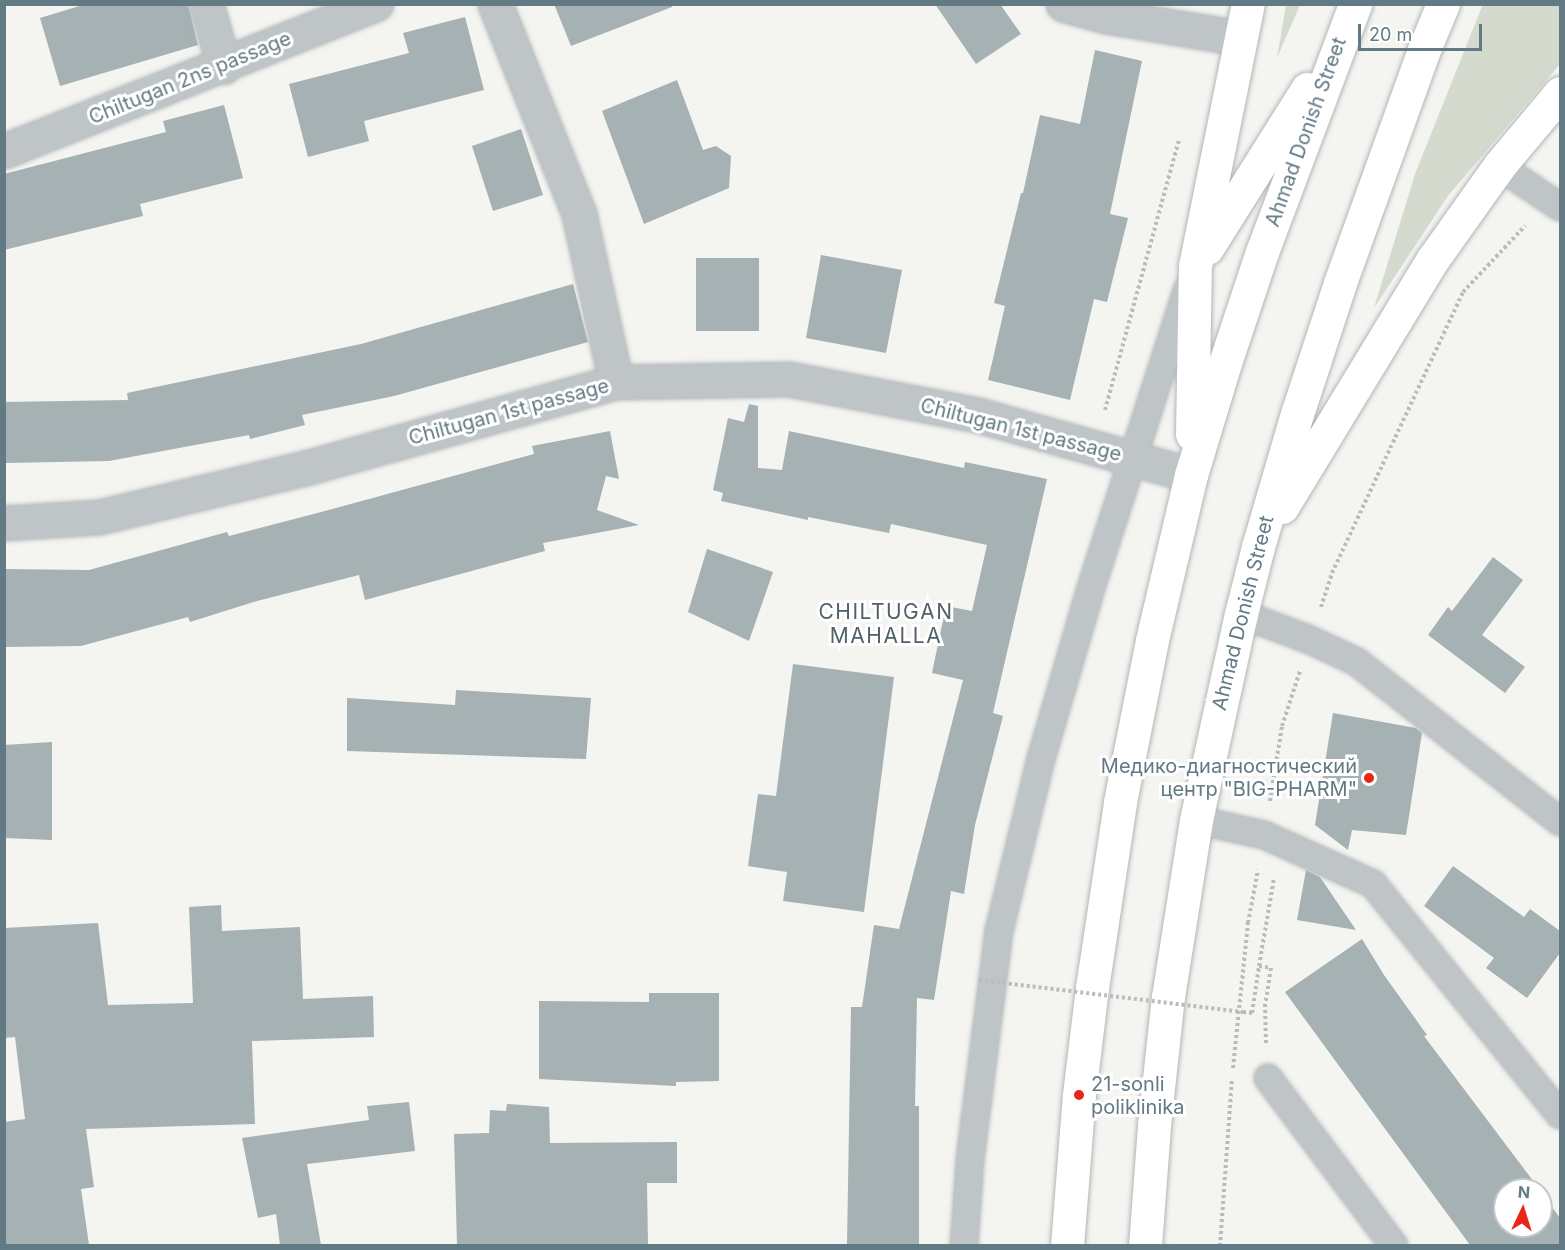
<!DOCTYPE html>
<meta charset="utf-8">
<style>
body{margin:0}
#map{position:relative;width:1565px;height:1250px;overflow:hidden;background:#f4f4f0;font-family:Inter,sans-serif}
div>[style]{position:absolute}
.green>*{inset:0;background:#d5dacf}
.building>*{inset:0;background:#a6b1b4}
.path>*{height:4px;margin-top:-2px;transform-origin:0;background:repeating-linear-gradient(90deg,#b9bcbe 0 3px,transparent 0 6px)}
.roads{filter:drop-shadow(0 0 2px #b0b6b9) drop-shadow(0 0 2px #b0b6b9)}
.service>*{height:26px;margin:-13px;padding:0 13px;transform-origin:13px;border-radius:13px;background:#bfc4c7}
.minor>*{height:33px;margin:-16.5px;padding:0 16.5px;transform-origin:16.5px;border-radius:16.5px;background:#bfc4c7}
.primary>*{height:33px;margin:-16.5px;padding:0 16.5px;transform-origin:16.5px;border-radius:16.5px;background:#fff}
.path-bridge>*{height:4px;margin-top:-2px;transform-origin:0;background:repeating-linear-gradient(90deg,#b9bcbe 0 3px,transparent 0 6px)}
.dots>*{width:16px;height:16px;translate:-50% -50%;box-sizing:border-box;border:3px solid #fff;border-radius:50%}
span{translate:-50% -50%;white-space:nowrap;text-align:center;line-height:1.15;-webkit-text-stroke:6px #fff;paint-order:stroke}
.street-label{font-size:20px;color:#627a83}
.poi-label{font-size:20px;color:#627a83}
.right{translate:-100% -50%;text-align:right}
.left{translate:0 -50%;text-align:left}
.neighbourhood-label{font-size:21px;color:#506167;letter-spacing:1.5px}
.frame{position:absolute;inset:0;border:6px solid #627a83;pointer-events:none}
.north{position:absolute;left:1493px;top:1178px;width:60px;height:60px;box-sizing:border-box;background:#fff;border:2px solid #c0cacd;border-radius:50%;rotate:4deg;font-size:16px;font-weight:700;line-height:24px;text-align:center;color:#627a83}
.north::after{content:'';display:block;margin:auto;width:21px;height:27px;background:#eb2619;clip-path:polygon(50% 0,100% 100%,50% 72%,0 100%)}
.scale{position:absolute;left:1358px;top:24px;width:124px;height:27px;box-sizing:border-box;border:3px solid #627a83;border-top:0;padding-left:8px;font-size:18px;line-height:21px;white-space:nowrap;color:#627a83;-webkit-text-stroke:4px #fff;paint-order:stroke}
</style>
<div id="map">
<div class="green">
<i style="clip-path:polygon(1483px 4px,1560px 5px,1560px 64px,1448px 196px,1374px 308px,1415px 174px)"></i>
<i style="clip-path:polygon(1286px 5px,1300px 5px,1277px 58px)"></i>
</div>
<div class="building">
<i style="clip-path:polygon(86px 4px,188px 4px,198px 45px,60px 86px,40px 18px)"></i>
<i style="clip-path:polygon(554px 4px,672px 4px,672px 7px,571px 46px)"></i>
<i style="clip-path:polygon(935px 4px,1000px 4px,1021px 34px,976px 64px)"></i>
<i style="clip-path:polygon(465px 17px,484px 90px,364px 121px,369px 141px,308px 157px,289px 84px,409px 53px,403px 33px)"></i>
<i style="clip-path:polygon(1095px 50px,1142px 61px,1110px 214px,1128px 218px,1107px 302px,1094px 299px,1070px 400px,988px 380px,1005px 306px,994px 303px,1021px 193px,1023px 193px,1040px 115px,1080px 124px)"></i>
<i style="clip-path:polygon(677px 80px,703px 150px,716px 146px,731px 156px,729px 188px,644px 224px,602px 111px)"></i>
<i style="clip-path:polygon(224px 105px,243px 178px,140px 204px,143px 216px,4px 250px,4px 174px,166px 132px,163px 121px)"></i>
<i style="clip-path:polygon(521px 129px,543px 195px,493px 211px,472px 146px)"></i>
<i style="clip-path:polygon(821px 255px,902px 270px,886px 353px,806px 338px)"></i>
<i style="clip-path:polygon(696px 258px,759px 258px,759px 331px,696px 331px)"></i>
<i style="clip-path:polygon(573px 284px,588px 342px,394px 396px,302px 415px,305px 425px,250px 439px,249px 435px,109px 461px,6px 463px,4px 402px,128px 400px,127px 393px,361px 344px)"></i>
<i style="clip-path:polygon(749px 404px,758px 406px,758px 468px,782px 470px,789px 431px,964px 468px,965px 462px,1047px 479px,993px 713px,1003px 716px,975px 825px,964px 894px,951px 891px,934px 1000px,917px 998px,915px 1106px,919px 1106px,919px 1245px,847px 1245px,851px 1007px,862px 1007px,874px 925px,899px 929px,963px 680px,932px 673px,946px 606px,972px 611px,987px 545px,891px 524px,889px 533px,808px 517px,808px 520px,721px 501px,723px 493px,713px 490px,728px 418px,744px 422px)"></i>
<i style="clip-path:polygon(610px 431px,619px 479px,606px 476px,597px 510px,639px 525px,543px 543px,545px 551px,365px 600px,359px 575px,257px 601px,190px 622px,188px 617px,81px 646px,4px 647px,4px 569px,89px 570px,227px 532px,229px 536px,325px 511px,534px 454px,532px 446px)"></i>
<i style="clip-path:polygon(707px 549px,773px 572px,749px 641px,688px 612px)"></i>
<i style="clip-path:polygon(1493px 557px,1523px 580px,1482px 635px,1525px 667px,1505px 693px,1428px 635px,1448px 607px,1452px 611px)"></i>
<i style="clip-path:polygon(793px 664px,894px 677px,864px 912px,783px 901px,787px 872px,748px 866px,758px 794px,776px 796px)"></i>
<i style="clip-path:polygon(456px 690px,591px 698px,586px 759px,347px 751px,347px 698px,455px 705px)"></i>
<i style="clip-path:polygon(1333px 713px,1416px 728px,1422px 733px,1406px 835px,1352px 830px,1348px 850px,1315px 825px)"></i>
<i style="clip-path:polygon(52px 742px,52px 840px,4px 838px,4px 745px)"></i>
<i style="clip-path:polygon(1453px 866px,1524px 917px,1530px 909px,1560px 931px,1560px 953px,1527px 998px,1486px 968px,1494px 958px,1424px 906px)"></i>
<i style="clip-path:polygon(1306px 870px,1320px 877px,1356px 930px,1297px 920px)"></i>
<i style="clip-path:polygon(221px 905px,222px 931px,300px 927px,303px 999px,373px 996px,374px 1037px,252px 1041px,255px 1124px,86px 1129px,94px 1187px,81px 1189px,89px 1245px,5px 1245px,4px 1122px,25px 1119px,15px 1037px,4px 1038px,4px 928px,98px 923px,108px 1005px,193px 1003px,189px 907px)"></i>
<i style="clip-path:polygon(1362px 939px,1384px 975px,1427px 1035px,1424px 1036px,1540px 1190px,1505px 1190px,1505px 1226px,1541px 1226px,1541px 1192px,1560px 1218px,1560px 1245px,1470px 1245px,1285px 992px)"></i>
<i style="clip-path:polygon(649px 993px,719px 993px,719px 1081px,676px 1082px,676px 1086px,539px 1079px,539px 1001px,649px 1002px)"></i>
<i style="clip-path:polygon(409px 1102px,415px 1151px,307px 1164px,321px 1245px,280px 1245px,276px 1214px,258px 1218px,242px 1138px,369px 1120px,367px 1106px)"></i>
<i style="clip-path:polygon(507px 1104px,549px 1107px,550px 1143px,677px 1142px,677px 1183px,647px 1183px,648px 1245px,457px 1245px,454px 1134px,489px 1133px,490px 1110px,506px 1111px)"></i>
</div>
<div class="path">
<i style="left:1105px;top:410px;width:280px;rotate:-74.7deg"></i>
<i style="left:1321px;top:607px;width:36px;rotate:-72deg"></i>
<i style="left:1332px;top:573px;width:310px;rotate:-65deg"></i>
<i style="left:1463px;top:292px;width:91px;rotate:-46.8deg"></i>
<i style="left:1270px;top:801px;width:76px;rotate:-80.9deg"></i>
<i style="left:1282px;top:726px;width:58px;rotate:-71.9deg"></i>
<i style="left:1259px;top:966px;width:89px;rotate:-80.3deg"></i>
<i style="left:1243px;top:1012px;width:9px;rotate:6deg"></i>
<i style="left:1252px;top:1013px;width:48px;rotate:-81.5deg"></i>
<i style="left:1259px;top:966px;width:12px;rotate:9deg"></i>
<i style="left:1271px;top:968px;width:36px;rotate:99deg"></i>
<i style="left:1265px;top:1004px;width:40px;rotate:88.6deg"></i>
<i style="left:1233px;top:1068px;width:146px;rotate:-84.1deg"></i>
<i style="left:1248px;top:923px;width:54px;rotate:-79.3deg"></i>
<i style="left:1220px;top:1246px;width:167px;rotate:-85.9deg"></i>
</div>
<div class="roads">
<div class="service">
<i style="left:1499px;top:166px;width:73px;rotate:33.9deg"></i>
<i style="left:1241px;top:614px;width:74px;rotate:20.6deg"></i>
<i style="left:1310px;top:640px;width:52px;rotate:25.1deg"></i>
<i style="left:1357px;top:662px;width:258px;rotate:38.2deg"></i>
<i style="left:1196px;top:820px;width:70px;rotate:12.4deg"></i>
<i style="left:1264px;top:835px;width:120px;rotate:24.2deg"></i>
<i style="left:1373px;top:884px;width:297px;rotate:51deg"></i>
<i style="left:1268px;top:1078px;width:210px;rotate:53.1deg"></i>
<i style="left:964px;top:1246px;width:86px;rotate:-86deg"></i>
<i style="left:970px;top:1160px;width:231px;rotate:-82.8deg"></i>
<i style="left:999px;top:931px;width:177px;rotate:-76.3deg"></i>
<i style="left:1041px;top:759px;width:178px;rotate:-73.7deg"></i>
<i style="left:1091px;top:588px;width:315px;rotate:-72.1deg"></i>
</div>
<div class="minor">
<i style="left:206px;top:4px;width:65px;rotate:73.8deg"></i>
<i style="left:495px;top:4px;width:226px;rotate:68.2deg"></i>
<i style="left:579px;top:214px;width:172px;rotate:77.6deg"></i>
<i style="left:1063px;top:4px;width:45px;rotate:15.6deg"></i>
<i style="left:1106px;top:16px;width:137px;rotate:9.3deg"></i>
<i style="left:4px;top:151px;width:400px;rotate:-21.6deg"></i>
<i style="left:4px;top:523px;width:95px;rotate:-3.6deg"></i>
<i style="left:99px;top:517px;width:216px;rotate:-13.4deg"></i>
<i style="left:309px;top:467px;width:319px;rotate:-15.5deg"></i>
<i style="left:616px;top:382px;width:173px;rotate:-1deg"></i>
<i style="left:789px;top:379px;width:192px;rotate:10.8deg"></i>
<i style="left:978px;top:415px;width:221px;rotate:15.7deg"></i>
</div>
<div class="primary">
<i style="left:1207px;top:248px;width:188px;rotate:-57.8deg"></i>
<i style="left:1192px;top:434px;width:168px;rotate:-89deg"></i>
<i style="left:1195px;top:266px;width:267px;rotate:-78.6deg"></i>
<i style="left:1282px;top:507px;width:290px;rotate:-58.7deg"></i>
<i style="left:1433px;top:259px;width:114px;rotate:-54.6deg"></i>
<i style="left:1499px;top:166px;width:95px;rotate:-50.1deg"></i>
<i style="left:1067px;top:1246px;width:151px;rotate:-85.5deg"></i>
<i style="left:1079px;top:1095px;width:108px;rotate:-83.1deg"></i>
<i style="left:1092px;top:988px;width:188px;rotate:-81.4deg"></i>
<i style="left:1120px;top:802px;width:165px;rotate:-78.8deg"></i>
<i style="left:1152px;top:640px;width:170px;rotate:-76.7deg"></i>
<i style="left:1191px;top:475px;width:117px;rotate:-73.1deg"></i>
<i style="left:1225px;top:363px;width:117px;rotate:-71.6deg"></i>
<i style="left:1262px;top:252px;width:265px;rotate:-69.4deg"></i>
<i style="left:1145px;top:1246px;width:121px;rotate:-85.7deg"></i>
<i style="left:1154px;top:1125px;width:129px;rotate:-83.8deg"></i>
<i style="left:1168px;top:997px;width:179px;rotate:-81deg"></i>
<i style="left:1196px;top:820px;width:211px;rotate:-77.7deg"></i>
<i style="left:1241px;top:614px;width:69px;rotate:-75.8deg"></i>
<i style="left:1258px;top:547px;width:139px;rotate:-73.7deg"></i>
<i style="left:1297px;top:414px;width:138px;rotate:-71.8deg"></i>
<i style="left:1340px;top:283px;width:245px;rotate:-70.2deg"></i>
<i style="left:1423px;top:52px;width:52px;rotate:-67.4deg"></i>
</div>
</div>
<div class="path-bridge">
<i style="left:979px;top:980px;width:266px;rotate:6.9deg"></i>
</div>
<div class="dots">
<i style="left:1369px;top:778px;background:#eb2619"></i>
<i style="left:1079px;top:1095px;background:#eb2619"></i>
</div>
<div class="street-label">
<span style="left:190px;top:78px;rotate:-22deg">Chiltugаn 2ns passage</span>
<span style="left:1306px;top:132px;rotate:-70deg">Ahmad Donish Street</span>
<span style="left:509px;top:412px;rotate:-15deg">Chiltugan 1st passage</span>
<span style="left:1021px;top:430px;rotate:14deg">Chiltugan 1st passage</span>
<span style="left:1243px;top:613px;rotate:-76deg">Ahmad Donish Street</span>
</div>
<div class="poi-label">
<span class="right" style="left:1357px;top:778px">Медико-диагностический<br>центр "BIG-PHARM"</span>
<span class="left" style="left:1091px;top:1096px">21-sonli<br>poliklinika</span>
</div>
<div class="neighbourhood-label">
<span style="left:886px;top:624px">CHILTUGАN<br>MAHALLA</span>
</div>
<div class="frame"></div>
<div class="north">N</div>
<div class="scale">20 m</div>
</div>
